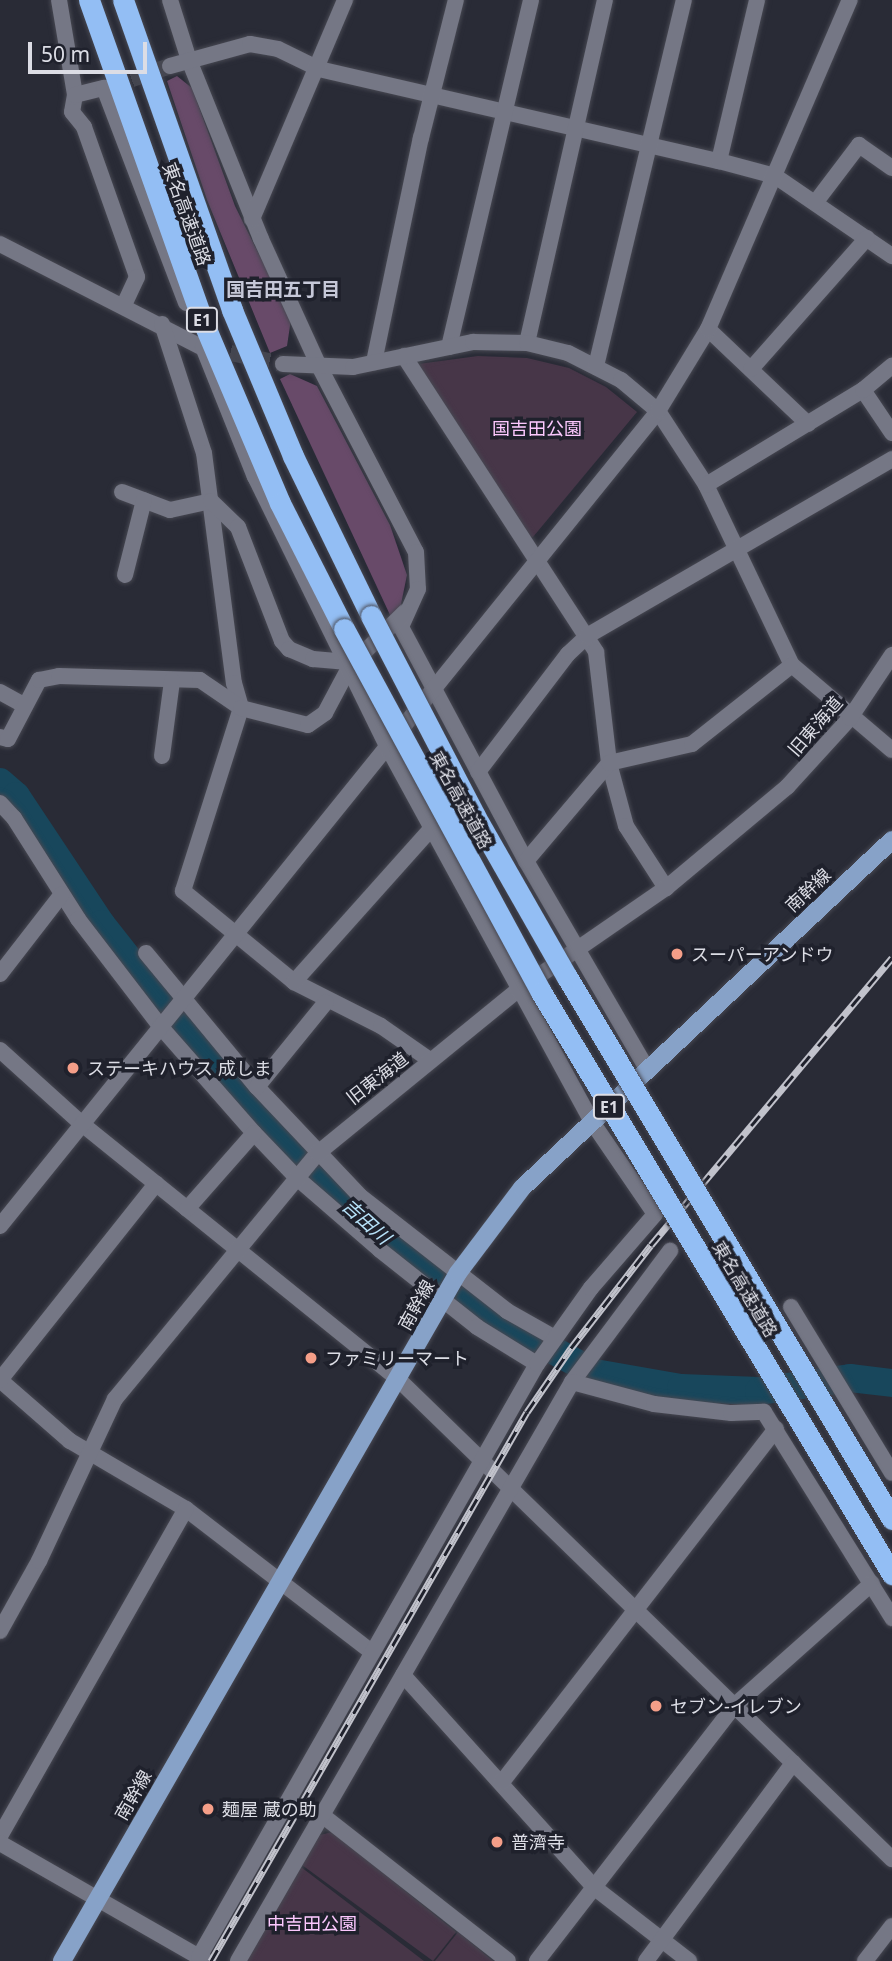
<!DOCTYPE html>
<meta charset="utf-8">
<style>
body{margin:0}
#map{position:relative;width:892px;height:1961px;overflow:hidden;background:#292b36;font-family:"Noto Sans","Noto Sans JP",sans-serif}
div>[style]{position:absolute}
.green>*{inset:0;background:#473648}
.forest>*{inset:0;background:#684a69}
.river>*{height:28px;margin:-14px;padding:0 14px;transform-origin:14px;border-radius:14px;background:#18475c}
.minor-tunnel>*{height:16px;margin-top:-8px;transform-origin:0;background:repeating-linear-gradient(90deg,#444650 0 16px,transparent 0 24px)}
.roads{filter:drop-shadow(0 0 2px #474852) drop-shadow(0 0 2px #474852)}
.minor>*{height:16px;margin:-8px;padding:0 8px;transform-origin:8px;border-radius:8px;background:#757785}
.major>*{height:18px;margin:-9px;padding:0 9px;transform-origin:9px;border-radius:9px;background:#87a2c8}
.highway>*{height:21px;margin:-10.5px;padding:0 10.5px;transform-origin:10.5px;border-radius:10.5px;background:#93bef4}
.rail>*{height:7px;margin-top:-3.5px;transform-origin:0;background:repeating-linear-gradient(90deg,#1f212c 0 13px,#c1c2cb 0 26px);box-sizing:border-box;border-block:2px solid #c1c2cb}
.bridges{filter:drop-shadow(0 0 2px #474852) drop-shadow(0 0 2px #474852)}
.highway-bridge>*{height:21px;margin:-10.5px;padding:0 10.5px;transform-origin:10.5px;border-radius:10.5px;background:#93bef4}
.dots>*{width:19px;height:19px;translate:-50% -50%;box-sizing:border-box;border:4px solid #1f212c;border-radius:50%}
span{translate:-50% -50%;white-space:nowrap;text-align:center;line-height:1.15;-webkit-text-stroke:7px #1f212c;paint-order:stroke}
.shield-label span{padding:2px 5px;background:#1f212c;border:2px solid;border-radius:5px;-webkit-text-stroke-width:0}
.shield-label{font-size:16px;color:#dcdde5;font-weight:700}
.street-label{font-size:18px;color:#dcdde5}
.park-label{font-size:18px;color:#fcc8fe}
.poi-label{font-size:18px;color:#dcdde5}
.left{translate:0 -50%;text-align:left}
.neighbourhood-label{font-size:19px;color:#c6c8d8;font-weight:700}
.water-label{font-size:19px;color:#b8e3fa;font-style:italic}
.scale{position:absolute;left:28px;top:42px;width:119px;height:32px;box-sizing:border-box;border:4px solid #dcdde5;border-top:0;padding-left:9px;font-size:21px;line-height:24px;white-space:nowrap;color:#dcdde5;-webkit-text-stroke:5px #1f212c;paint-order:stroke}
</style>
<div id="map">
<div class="green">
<i style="clip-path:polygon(478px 356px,527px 358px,569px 368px,606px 387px,637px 412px,533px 537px,527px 536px,418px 364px)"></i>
<i style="clip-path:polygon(332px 1832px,456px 1932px,433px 1961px,302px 1865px,320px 1835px)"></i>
<i style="clip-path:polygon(301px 1867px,424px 1961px,246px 1961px)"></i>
<i style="clip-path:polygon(458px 1932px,493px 1961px,435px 1961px)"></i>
</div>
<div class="forest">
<i style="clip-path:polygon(177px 76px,192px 88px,235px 206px,291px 319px,287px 346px,270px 353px,207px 200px,167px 81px)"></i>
<i style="clip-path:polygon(290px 374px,317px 386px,390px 525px,407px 575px,399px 614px,391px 617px,280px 379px)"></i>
</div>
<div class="river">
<i style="left:0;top:782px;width:21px;rotate:41deg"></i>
<i style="left:16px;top:796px;width:154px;rotate:56.4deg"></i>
<i style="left:101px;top:924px;width:84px;rotate:51.8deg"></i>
<i style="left:153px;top:990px;width:206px;rotate:48.7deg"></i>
<i style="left:289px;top:1145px;width:83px;rotate:46.5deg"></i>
<i style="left:346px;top:1205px;width:89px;rotate:41.4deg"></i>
<i style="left:413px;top:1264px;width:85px;rotate:34.4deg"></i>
<i style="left:483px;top:1312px;width:128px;rotate:28.6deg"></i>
<i style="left:595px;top:1373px;width:87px;rotate:9.9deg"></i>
<i style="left:681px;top:1388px;width:78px;rotate:2.2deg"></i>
<i style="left:759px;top:1391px;width:92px;rotate:-8.1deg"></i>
<i style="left:850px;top:1378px;width:42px;rotate:6.8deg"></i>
</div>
<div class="minor-tunnel">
<i style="left:109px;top:87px;width:65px;rotate:-19deg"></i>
<i style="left:207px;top:348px;width:78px;rotate:11.9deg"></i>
</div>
<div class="roads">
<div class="minor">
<i style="left:59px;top:0;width:96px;rotate:80.4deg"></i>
<i style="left:75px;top:95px;width:17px;rotate:100deg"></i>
<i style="left:72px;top:112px;width:19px;rotate:51deg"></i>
<i style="left:84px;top:127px;width:159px;rotate:70.5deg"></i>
<i style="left:137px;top:277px;width:31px;rotate:115deg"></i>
<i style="left:170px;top:0;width:63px;rotate:72.4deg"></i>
<i style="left:189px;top:60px;width:193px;rotate:68.1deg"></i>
<i style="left:261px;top:239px;width:140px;rotate:65.5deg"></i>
<i style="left:319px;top:366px;width:210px;rotate:62.5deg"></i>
<i style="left:416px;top:552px;width:37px;rotate:87deg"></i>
<i style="left:418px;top:589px;width:42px;rotate:114.1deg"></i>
<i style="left:401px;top:627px;width:265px;rotate:61.9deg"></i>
<i style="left:526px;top:861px;width:241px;rotate:59.8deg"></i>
<i style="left:170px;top:66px;width:83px;rotate:-15.4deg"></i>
<i style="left:250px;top:44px;width:28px;rotate:10deg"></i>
<i style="left:278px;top:49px;width:46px;rotate:26deg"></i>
<i style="left:319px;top:69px;width:410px;rotate:13deg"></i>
<i style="left:719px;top:161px;width:58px;rotate:15deg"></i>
<i style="left:775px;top:176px;width:142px;rotate:34.4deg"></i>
<i style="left:75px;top:95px;width:30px;rotate:-14deg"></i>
<i style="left:104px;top:88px;width:230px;rotate:69.1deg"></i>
<i style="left:719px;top:161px;width:165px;rotate:-76.7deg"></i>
<i style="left:815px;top:203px;width:73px;rotate:-52.8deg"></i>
<i style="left:859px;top:145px;width:40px;rotate:34.9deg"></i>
<i style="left:252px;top:219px;width:238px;rotate:-67deg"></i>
<i style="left:0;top:244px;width:228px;rotate:27.1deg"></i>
<i style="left:162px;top:324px;width:136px;rotate:72deg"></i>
<i style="left:204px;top:453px;width:232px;rotate:82.6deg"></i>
<i style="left:234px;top:683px;width:26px;rotate:74deg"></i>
<i style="left:241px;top:708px;width:192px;rotate:107.6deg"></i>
<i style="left:183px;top:891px;width:144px;rotate:39.3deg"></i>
<i style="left:294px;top:982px;width:97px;rotate:26.8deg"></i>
<i style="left:381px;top:1026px;width:60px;rotate:34.8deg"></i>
<i style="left:708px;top:329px;width:138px;rotate:43.5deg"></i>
<i style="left:527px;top:343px;width:352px;rotate:-77.2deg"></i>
<i style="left:449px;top:347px;width:357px;rotate:-76.7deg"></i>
<i style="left:404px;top:356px;width:353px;rotate:57deg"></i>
<i style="left:596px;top:652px;width:112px;rotate:83.3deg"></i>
<i style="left:609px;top:763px;width:65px;rotate:74.9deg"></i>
<i style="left:626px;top:826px;width:74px;rotate:57.2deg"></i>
<i style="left:374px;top:362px;width:229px;rotate:-78.2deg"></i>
<i style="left:421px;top:138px;width:142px;rotate:-75.8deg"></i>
<i style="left:283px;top:364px;width:70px;rotate:2.5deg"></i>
<i style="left:353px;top:367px;width:123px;rotate:-11.8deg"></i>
<i style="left:473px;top:342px;width:54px;rotate:1.1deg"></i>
<i style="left:527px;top:343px;width:42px;rotate:13.7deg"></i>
<i style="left:568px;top:353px;width:59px;rotate:27deg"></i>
<i style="left:621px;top:380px;width:48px;rotate:40deg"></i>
<i style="left:658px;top:411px;width:88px;rotate:57deg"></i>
<i style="left:706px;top:485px;width:199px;rotate:64.5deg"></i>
<i style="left:792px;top:665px;width:131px;rotate:40.4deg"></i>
<i style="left:596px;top:366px;width:376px;rotate:-76.5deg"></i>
<i style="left:751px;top:369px;width:175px;rotate:-48.5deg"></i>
<i style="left:863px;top:390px;width:52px;rotate:56deg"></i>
<i style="left:706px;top:485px;width:184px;rotate:-31.2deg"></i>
<i style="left:863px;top:390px;width:38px;rotate:-40deg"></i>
<i style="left:122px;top:492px;width:51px;rotate:20.6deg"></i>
<i style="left:170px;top:510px;width:42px;rotate:-12.4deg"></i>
<i style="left:211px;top:501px;width:37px;rotate:44deg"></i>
<i style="left:238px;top:527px;width:122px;rotate:68.9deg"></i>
<i style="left:282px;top:641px;width:11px;rotate:49deg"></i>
<i style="left:289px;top:649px;width:26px;rotate:23deg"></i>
<i style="left:313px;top:659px;width:35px;rotate:5deg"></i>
<i style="left:125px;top:575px;width:77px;rotate:-75.8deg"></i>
<i style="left:0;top:692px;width:26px;rotate:29deg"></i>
<i style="left:0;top:737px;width:8px;rotate:14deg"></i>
<i style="left:8px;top:739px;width:67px;rotate:-62.3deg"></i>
<i style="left:39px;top:680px;width:20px;rotate:-11deg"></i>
<i style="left:59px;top:676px;width:141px;rotate:1.6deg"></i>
<i style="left:200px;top:680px;width:50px;rotate:34.3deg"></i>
<i style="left:241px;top:708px;width:69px;rotate:14.2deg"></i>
<i style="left:308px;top:725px;width:21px;rotate:-35deg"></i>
<i style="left:325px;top:713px;width:53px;rotate:-62deg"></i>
<i style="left:350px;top:666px;width:77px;rotate:-44.5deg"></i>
<i style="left:162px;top:756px;width:76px;rotate:-82.4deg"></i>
<i style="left:478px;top:772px;width:148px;rotate:-52.7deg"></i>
<i style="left:568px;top:654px;width:26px;rotate:-43deg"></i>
<i style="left:587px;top:636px;width:353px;rotate:-30.1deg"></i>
<i style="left:0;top:803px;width:21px;rotate:47deg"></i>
<i style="left:14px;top:818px;width:120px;rotate:57.6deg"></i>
<i style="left:78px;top:919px;width:135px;rotate:52.5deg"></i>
<i style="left:160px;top:1026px;width:142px;rotate:48.7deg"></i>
<i style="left:254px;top:1133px;width:62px;rotate:46.3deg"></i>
<i style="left:297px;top:1178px;width:110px;rotate:40.9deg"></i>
<i style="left:380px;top:1250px;width:124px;rotate:38.4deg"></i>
<i style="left:477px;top:1327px;width:70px;rotate:31.7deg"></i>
<i style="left:526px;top:861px;width:128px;rotate:-49.7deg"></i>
<i style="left:609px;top:763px;width:85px;rotate:-12.9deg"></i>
<i style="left:692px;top:744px;width:127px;rotate:-38.3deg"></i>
<i style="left:146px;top:953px;width:174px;rotate:50.4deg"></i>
<i style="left:257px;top:1087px;width:150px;rotate:46.6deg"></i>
<i style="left:360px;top:1196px;width:187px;rotate:38deg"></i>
<i style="left:507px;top:1311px;width:55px;rotate:29.4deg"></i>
<i style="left:0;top:974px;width:101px;rotate:-52.2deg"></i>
<i style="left:294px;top:982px;width:205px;rotate:-48.2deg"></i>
<i style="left:0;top:1050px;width:110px;rotate:42.1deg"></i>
<i style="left:82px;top:1124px;width:406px;rotate:38.9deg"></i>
<i style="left:398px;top:1379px;width:689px;rotate:44.18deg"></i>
<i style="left:257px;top:1087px;width:109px;rotate:-50.9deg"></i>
<i style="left:187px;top:1209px;width:101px;rotate:-48.6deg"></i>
<i style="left:0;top:1226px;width:1047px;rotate:-51.08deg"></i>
<i style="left:658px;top:411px;width:96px;rotate:-58.6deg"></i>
<i style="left:708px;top:329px;width:358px;rotate:-66.7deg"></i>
<i style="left:791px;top:1307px;width:194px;rotate:58.7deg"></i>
<i style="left:0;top:1380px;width:93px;rotate:41.1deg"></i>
<i style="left:70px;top:1441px;width:134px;rotate:30.4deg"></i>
<i style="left:186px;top:1509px;width:235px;rotate:37.6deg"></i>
<i style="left:0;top:1380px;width:251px;rotate:-51.5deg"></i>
<i style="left:572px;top:1382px;width:164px;rotate:-53.2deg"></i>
<i style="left:0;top:1631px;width:80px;rotate:-60.9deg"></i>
<i style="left:39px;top:1561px;width:179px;rotate:-64.9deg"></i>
<i style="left:115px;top:1399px;width:319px;rotate:-50.5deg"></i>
<i style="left:318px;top:1153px;width:258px;rotate:-39.2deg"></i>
<i style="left:518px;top:990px;width:180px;rotate:-34.6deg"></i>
<i style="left:666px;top:888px;width:158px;rotate:-39.9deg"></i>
<i style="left:787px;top:787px;width:93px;rotate:-47.6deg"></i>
<i style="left:850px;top:718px;width:76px;rotate:-56.3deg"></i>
<i style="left:403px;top:1675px;width:287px;rotate:48deg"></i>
<i style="left:595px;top:1888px;width:119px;rotate:37.8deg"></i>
<i style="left:502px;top:1782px;width:447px;rotate:-52.2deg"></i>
<i style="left:322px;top:1815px;width:236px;rotate:38.1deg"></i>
<i style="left:0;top:1836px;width:376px;rotate:-60.4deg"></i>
<i style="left:0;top:1843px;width:237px;rotate:29.8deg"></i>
<i style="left:199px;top:1957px;width:683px;rotate:-60.32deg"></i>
<i style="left:537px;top:1364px;width:93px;rotate:-54.6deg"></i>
<i style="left:591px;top:1288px;width:98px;rotate:-49.1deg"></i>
<i style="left:655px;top:1214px;width:112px;rotate:-124.4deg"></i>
<i style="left:592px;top:1122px;width:426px;rotate:-118.6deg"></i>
<i style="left:388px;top:748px;width:302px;rotate:-116.1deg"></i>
<i style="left:255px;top:477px;width:140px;rotate:-111.8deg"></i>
<i style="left:238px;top:1961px;width:668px;rotate:-60.02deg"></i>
<i style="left:572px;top:1382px;width:85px;rotate:15deg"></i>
<i style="left:654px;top:1404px;width:78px;rotate:6.7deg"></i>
<i style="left:731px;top:1413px;width:33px;rotate:-2deg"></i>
<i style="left:764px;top:1412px;width:243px;rotate:58.1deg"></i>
<i style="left:537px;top:1961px;width:321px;rotate:-52.3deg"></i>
<i style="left:733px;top:1707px;width:186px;rotate:-41.7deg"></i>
<i style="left:646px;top:1961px;width:247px;rotate:-53.4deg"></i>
<i style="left:865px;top:1961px;width:44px;rotate:-52.4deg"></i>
</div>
<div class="major">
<i style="left:62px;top:1961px;width:794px;rotate:-60.08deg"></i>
<i style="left:458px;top:1273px;width:106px;rotate:-53deg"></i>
<i style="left:522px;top:1188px;width:508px;rotate:-43.24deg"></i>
</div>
<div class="highway">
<i style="left:89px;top:0;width:336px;rotate:70.5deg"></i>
<i style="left:201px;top:317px;width:202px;rotate:67deg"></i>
<i style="left:280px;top:503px;width:141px;rotate:63.1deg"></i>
<i style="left:123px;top:0;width:329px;rotate:70.6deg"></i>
<i style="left:232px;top:310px;width:158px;rotate:67.3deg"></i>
<i style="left:293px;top:456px;width:178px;rotate:64deg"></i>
</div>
</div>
<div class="rail">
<i style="left:211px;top:1961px;width:633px;rotate:-60.08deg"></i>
<i style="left:527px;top:1412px;width:78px;rotate:-55.5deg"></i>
<i style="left:571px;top:1348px;width:130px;rotate:-52.2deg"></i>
<i style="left:651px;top:1245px;width:375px;rotate:-50deg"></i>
</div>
<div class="bridges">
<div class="highway-bridge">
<i style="left:371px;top:616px;width:225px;rotate:62.5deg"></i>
<i style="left:475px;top:816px;width:185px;rotate:60.3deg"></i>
<i style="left:567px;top:977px;width:632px;rotate:59.05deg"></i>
<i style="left:344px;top:629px;width:413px;rotate:61.5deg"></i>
<i style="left:541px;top:992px;width:680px;rotate:58.91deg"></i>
</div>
</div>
<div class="dots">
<i style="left:677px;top:954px;background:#f49e88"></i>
<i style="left:73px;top:1068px;background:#f49e88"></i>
<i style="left:311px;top:1358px;background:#f49e88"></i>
<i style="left:656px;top:1706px;background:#f49e88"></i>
<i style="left:208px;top:1809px;background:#f49e88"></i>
<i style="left:497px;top:1842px;background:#f49e88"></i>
</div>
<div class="shield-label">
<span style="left:202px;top:320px">E1</span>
<span style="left:609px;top:1107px">E1</span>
</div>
<div class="street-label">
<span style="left:187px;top:214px;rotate:70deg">東名高速道路</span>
<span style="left:815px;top:726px;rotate:-49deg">旧東海道</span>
<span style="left:461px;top:800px;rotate:61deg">東名高速道路</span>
<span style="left:808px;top:890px;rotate:-43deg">南幹線</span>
<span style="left:377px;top:1078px;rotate:-38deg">旧東海道</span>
<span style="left:745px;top:1289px;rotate:59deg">東名高速道路</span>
<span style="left:416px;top:1305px;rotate:-61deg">南幹線</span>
<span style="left:133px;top:1795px;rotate:-60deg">南幹線</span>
</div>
<div class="park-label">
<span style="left:537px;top:428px">国吉田公園</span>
<span style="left:312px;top:1923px">中吉田公園</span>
</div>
<div class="poi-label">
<span class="left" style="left:691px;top:954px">スーパーアンドウ</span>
<span class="left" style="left:87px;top:1068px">ステーキハウス 成しま</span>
<span class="left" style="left:325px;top:1358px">ファミリーマート</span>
<span class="left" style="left:670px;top:1706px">セブン-イレブン</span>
<span class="left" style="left:222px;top:1809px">麺屋 蔵の助</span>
<span class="left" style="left:511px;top:1842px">普濟寺</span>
</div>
<div class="neighbourhood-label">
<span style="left:283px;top:290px">国吉田五丁目</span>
</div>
<div class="water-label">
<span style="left:366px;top:1222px;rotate:42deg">吉田川</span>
</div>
<div class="scale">50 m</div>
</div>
